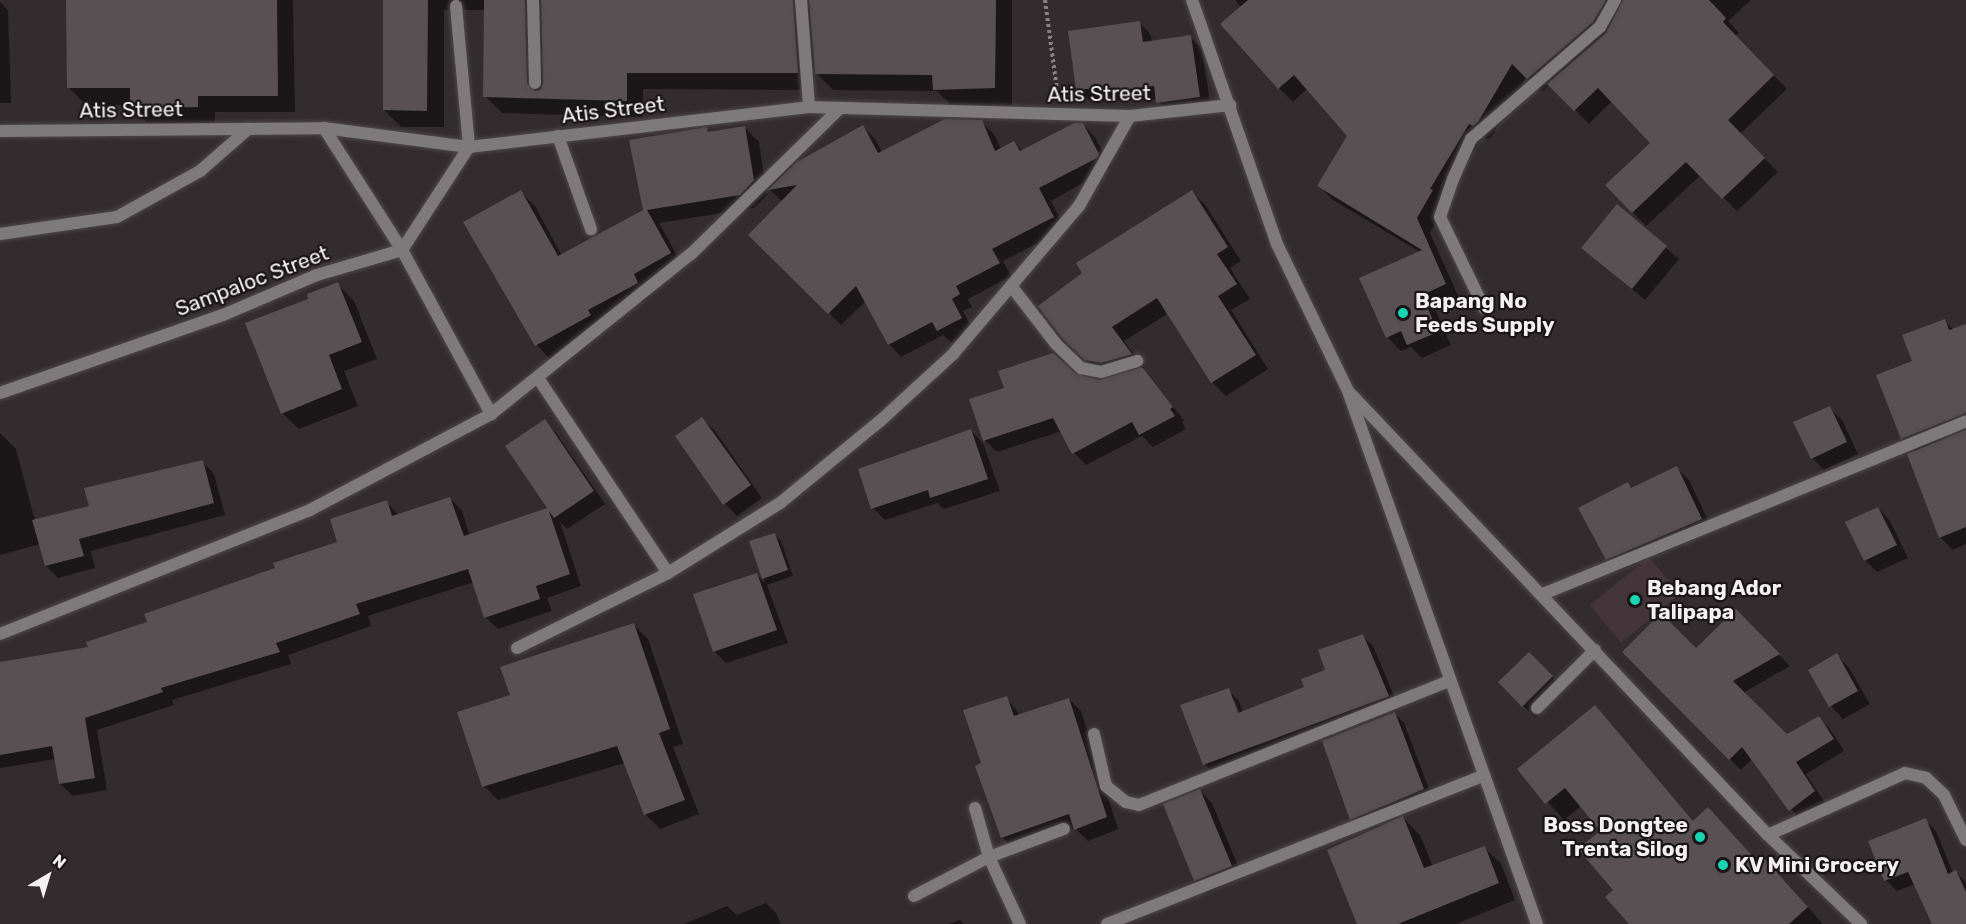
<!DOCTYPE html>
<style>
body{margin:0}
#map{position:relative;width:1966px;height:924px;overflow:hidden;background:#332c2e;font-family:Rubik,sans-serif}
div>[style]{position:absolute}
.built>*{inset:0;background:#43353a}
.shadow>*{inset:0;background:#0007}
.building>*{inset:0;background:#585053}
.path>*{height:4px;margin-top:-2px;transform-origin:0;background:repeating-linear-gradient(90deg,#898284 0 3px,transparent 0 6px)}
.roads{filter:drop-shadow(0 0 2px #4e4749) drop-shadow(0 0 2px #4e4749)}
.lane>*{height:12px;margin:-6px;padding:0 6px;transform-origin:6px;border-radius:6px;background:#7e7a7b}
.street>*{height:12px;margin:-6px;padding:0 6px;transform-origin:6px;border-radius:6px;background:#7e7a7b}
.dots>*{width:16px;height:16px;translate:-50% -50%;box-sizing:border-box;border:3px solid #191516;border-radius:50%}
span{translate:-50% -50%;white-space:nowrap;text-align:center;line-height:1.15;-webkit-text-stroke:4.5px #191516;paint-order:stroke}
.street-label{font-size:21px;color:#f4eff1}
.poi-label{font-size:21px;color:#f4eff1;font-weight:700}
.left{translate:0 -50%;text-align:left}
.right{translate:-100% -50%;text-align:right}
.north{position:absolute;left:18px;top:846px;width:60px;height:60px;-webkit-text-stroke:4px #191516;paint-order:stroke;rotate:38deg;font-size:16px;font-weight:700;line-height:24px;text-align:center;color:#f4eff1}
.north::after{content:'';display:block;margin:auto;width:21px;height:27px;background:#f4eff1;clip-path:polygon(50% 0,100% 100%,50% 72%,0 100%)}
</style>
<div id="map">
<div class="built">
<i style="clip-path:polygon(1649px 557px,1680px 594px,1621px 643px,1590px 605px)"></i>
</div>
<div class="shadow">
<i style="clip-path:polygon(67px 0,293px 0,295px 112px,215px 112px,215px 124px,149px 125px,131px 105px,86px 105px,69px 88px)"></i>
<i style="clip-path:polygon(384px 0,1012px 0,1012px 105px,952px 106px,937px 91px,833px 90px,813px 70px,815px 90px,643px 89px,643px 117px,502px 113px,485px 96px,485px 10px,444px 10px,444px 127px,401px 127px,384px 110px)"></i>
<i style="clip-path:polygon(1235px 0,1751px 0,1728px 21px,1739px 33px,1735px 36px,1787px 89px,1740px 134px,1778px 172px,1737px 211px,1701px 175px,1646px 226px,1607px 186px,1652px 143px,1612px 101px,1589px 124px,1550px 84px,1542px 92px,1527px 76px,1492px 136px,1488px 139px,1483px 136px,1444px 203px,1446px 205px,1430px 233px,1459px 298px,1435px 309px,1451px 345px,1422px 358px,1411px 347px,1401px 351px,1387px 337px,1420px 252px,1333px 200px,1319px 186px,1349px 136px,1308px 88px,1293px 102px,1279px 88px,1241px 7px)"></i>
<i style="clip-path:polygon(0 2px,8px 10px,11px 103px,0 103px)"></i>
<i style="clip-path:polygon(1139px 22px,1151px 35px,1152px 42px,1190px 37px,1202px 49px,1211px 109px,1170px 115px,1157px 99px,1090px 101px,1078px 88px)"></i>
<i style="clip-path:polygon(981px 122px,994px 134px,1001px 149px,1014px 143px,1023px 151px,1082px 124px,1095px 137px,1111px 167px,1051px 201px,1065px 229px,1003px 261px,1011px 276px,968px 299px,972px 307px,963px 311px,973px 330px,951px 342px,943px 335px,901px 357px,889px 344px,866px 301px,841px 325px,750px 235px,783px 202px,770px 190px,798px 163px,863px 127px,875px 139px,882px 152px)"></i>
<i style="clip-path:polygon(745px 128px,759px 142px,767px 195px,754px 208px,659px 223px,684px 268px,646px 288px,651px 297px,601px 324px,550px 359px,537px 345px,465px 223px,521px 192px,535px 206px,562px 256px,645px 211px,706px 129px,711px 133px)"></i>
<i style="clip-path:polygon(1192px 192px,1206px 206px,1241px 261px,1230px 268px,1250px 299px,1231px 310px,1268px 369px,1226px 396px,1212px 382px,1169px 313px,1124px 341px,1144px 368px,1141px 369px,1184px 420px,1182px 422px,1186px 429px,1153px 447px,1142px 436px,1086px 465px,1074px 453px,1062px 431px,997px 452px,985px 440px,1075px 376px,1099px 382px,1116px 377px,1100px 374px,1064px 338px)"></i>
<i style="clip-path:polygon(1617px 206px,1679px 259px,1645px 300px,1583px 248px)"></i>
<i style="clip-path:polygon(337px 284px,354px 301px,377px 359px,344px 371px,358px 406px,299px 429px,282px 413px,310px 300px)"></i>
<i style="clip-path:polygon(1944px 321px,1954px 330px,1966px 325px,1966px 424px,1944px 432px,1946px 437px,1939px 440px,1953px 454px,1966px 484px,1966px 544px,1953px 550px,1940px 537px,1908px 455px,1916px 452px,1902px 438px,1914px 362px)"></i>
<i style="clip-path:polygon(1829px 408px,1842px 420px,1858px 454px,1824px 470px,1812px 458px)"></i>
<i style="clip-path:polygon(702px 419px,715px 431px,762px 498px,737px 516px,725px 504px)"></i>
<i style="clip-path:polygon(544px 421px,556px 433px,605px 504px,567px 529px,560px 522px,581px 586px,547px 598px,552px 611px,498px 629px,485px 617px,474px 582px,368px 616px,371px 626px,288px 655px,291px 664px,172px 700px,174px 705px,97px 730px,107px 790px,73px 796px,60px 784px,56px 759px,0 768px,0 674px,90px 648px,339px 543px,386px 502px,399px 515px,450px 498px,462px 511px,470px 536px,549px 509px)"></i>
<i style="clip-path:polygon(971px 431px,983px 443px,1000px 491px,944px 509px,937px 503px,885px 520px,873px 508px)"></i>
<i style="clip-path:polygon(0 433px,16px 449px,35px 521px,91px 507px,202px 461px,214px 474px,225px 515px,91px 551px,95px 568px,58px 578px,46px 566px,40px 544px,0 555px)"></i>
<i style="clip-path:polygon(1677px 468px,1689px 480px,1713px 531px,1619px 571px,1607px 559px,1628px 484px,1633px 489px)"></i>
<i style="clip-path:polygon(1878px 508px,1890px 521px,1908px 558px,1877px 572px,1865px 560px)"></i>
<i style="clip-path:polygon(775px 535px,781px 541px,793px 576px,767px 585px,788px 643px,726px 663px,714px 651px,757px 575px,765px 583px,751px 542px)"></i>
<i style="clip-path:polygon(1736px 611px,1790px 666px,1743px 693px,1787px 736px,1818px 718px,1830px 729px,1844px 751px,1806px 774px,1825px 803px,1801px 821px,1752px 759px,1741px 770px,1625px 652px,1696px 650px)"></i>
<i style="clip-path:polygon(633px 624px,648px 639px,683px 744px,673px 747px,699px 814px,660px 829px,645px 814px,625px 763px,498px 800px,484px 786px,511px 696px)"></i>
<i style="clip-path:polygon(evenodd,1362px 636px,1373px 646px,1398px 705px,1215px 775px,1205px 764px,1182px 706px,1228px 690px,1239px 701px,1243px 713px,1306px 688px,1362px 636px,1232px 701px,1235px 701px,1242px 720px,1239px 721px,1232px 701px)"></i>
<i style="clip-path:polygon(1529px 654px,1564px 689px,1535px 718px,1500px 682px)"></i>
<i style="clip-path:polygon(1837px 655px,1849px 668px,1870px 704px,1843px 719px,1831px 706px,1810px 670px)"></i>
<i style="clip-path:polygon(1006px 697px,1020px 715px,1069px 699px,1081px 711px,1118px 829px,1088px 841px,1075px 828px,1015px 850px,1003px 838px,977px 766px,983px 764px)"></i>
<i style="clip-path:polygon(1595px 707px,1694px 822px,1708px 809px,1757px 861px,1779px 875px,1823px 924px,1631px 924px,1615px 890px,1602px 831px,1581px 806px,1564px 820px,1519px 770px)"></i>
<i style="clip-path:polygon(1394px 713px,1404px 723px,1433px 799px,1361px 829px,1351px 819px)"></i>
<i style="clip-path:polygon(1200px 791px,1212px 803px,1243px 878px,1207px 893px,1195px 880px)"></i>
<i style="clip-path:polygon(1403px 818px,1420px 835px,1433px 867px,1484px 847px,1501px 864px,1515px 900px,1456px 924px,1358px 924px)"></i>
<i style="clip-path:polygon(1925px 820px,1936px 831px,1953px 873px,1956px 872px,1966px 882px,1966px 924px,1933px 924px,1915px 884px,1897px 891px,1886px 880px)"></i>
<i style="clip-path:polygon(766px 903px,776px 913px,781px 924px,684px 924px,727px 906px,737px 915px)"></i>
<i style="clip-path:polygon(960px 920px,964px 924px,949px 924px)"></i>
</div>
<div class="building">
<i style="clip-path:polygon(66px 0,277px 0,278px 96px,198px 96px,198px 107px,130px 108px,130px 88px,67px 88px)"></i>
<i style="clip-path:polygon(383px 0,428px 0,427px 111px,383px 110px)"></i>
<i style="clip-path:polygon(484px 0,525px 0,527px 83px,535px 91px,540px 90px,543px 83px,541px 0,793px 0,798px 73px,627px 73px,627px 101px,483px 97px)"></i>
<i style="clip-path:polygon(809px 0,996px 0,995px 88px,933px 90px,932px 75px,815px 74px)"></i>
<i style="clip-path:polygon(1248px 0,1606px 0,1593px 22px,1527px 79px,1512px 64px,1478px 122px,1473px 126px,1469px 124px,1430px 189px,1433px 190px,1417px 218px,1446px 284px,1422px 295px,1438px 332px,1407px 345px,1401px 331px,1386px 338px,1359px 278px,1422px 250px,1317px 186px,1347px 136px,1294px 75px,1278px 89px,1220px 24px)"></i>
<i style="clip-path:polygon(1623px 0,1709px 0,1726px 18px,1723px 22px,1774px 75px,1728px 120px,1765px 158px,1722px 199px,1686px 162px,1632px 213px,1605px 185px,1650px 143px,1598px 88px,1574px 111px,1547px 84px,1606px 33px)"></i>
<i style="clip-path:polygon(1140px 21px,1143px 42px,1191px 35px,1200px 97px,1156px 103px,1154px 86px,1129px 89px,1076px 89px,1068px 31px)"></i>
<i style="clip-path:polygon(945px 119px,982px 120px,995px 151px,1014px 141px,1020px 151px,1074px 123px,1083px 123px,1099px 154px,1097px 158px,1039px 188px,1054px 217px,992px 249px,1000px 263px,956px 286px,960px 294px,952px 299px,962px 318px,937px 331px,932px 322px,888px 345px,856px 286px,828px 314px,748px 235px,797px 185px,768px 190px,797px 162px,863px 125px,878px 153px)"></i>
<i style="clip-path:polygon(745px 126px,754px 180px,740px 195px,647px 210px,671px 253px,634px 274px,638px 283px,588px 310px,591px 315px,535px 346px,463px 222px,521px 190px,558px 256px,643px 210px,629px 140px,707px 127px,708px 132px)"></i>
<i style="clip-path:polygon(1192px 190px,1228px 247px,1217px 254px,1237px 284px,1218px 296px,1256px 355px,1211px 383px,1157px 298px,1112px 327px,1132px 354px,1101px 363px,1085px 360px,1063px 339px,1038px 306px,1082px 273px,1076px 263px)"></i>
<i style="clip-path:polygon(1617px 204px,1667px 246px,1632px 289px,1581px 248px)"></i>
<i style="clip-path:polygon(338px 282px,362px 342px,329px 355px,342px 389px,281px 414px,245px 323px,308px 299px,307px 294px)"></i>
<i style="clip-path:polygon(1945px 319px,1949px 330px,1966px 324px,1966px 413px,1901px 439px,1876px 375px,1912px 361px,1902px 335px)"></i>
<i style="clip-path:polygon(1053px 353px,1076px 374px,1099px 380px,1142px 367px,1173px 407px,1170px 409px,1175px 416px,1139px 435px,1132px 422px,1072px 454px,1053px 418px,983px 441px,969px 399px,1004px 388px,998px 371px)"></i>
<i style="clip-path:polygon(1830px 406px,1847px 442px,1811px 459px,1793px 422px)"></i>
<i style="clip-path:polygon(702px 417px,751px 485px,723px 505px,675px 436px)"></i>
<i style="clip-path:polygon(545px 419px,594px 491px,554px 518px,549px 511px,570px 574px,536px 586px,540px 599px,484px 618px,468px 569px,356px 604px,360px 614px,276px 643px,280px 652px,161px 688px,163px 692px,85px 718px,95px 778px,59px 784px,52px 746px,0 755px,0 662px,88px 647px,86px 642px,147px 622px,144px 614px,275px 568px,273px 563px,337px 542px,330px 519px,387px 500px,392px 516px,450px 497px,464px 536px,547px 508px,505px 446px)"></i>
<i style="clip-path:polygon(971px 429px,988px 479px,930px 498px,928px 490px,871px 509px,858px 469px)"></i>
<i style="clip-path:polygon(1966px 430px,1966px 527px,1939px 538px,1907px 454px)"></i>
<i style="clip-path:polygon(203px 460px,214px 503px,79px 539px,84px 556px,45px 566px,32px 520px,89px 506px,84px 488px)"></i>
<i style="clip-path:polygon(1677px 466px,1702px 519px,1606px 560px,1578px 508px,1628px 482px,1631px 488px)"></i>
<i style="clip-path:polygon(1878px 507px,1897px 545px,1864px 561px,1845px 522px)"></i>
<i style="clip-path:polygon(775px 533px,788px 570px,762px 579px,749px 541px)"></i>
<i style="clip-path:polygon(757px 573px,777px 630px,713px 652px,693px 594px)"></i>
<i style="clip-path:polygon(1736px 609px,1780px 654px,1733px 681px,1787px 734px,1819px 716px,1834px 739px,1796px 762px,1815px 791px,1789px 811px,1742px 747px,1729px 760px,1622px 652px,1661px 613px,1696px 648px)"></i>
<i style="clip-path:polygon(634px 623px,670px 729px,659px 733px,685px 800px,644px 815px,617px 746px,482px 787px,457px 712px,510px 695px,500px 667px)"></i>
<i style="clip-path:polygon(1363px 634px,1389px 696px,1203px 765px,1180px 705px,1229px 688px,1238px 713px,1304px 687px,1301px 679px,1325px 670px,1318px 650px)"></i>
<i style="clip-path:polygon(1529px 652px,1553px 676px,1522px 707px,1498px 682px)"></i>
<i style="clip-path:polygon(1837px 653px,1858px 691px,1829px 707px,1808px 670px)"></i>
<i style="clip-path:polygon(1007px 696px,1014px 716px,1069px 698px,1107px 817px,1074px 830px,1069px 814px,1001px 838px,975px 766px,981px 763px,963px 710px)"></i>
<i style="clip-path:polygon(1595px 705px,1693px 821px,1708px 807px,1756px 860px,1761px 855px,1808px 907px,1789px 924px,1629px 924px,1605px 897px,1613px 890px,1578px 849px,1600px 831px,1565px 788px,1545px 804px,1517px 769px)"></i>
<i style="clip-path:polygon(1395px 712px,1424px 789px,1350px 820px,1322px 741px)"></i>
<i style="clip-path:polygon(1200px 789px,1232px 866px,1194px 881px,1163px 804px)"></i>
<i style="clip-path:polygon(1403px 816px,1424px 868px,1485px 846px,1499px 883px,1398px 924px,1357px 924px,1327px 850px)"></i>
<i style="clip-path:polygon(1926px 818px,1948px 874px,1956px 870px,1966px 892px,1966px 924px,1932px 924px,1908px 872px,1884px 881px,1868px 841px)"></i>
</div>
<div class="path">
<i style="left:1045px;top:0;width:91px;rotate:82.4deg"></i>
</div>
<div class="roads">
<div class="lane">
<i style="left:533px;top:0;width:83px;rotate:88.6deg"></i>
<i style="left:456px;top:6px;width:142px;rotate:84.7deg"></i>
<i style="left:558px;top:136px;width:99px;rotate:70.5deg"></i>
<i style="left:1537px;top:708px;width:82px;rotate:-45deg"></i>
<i style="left:914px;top:896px;width:85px;rotate:-27.5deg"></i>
<i style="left:989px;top:857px;width:80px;rotate:-20.5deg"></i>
</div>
<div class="street">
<i style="left:801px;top:0;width:107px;rotate:85.7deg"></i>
<i style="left:1192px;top:0;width:258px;rotate:70.8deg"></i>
<i style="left:1277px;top:244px;width:163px;rotate:64.2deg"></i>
<i style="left:1348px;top:391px;width:566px;rotate:70.48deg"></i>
<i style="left:324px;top:128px;width:145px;rotate:57.4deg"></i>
<i style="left:402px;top:250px;width:187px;rotate:61.5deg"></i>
<i style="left:0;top:131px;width:324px;rotate:-0.5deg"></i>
<i style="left:324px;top:128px;width:146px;rotate:7.5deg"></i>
<i style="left:469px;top:147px;width:342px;rotate:-6.7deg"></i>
<i style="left:809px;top:107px;width:321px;rotate:1.6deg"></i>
<i style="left:1130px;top:116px;width:101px;rotate:-6.3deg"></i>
<i style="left:0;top:234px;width:118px;rotate:-8.3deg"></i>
<i style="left:117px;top:217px;width:95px;rotate:-29deg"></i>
<i style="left:200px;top:171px;width:64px;rotate:-41.2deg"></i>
<i style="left:1012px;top:287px;width:72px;rotate:52.3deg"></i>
<i style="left:1056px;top:344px;width:35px;rotate:44deg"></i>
<i style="left:1081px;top:368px;width:20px;rotate:11deg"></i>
<i style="left:1101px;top:372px;width:38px;rotate:-17deg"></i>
<i style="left:1484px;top:308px;width:101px;rotate:-115.8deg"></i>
<i style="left:1440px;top:217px;width:40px;rotate:-71.1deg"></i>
<i style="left:1453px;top:179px;width:44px;rotate:-65.8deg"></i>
<i style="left:1471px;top:139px;width:171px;rotate:-41deg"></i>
<i style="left:1600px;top:27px;width:31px;rotate:-61deg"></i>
<i style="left:538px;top:378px;width:234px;rotate:56.3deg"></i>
<i style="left:0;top:393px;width:236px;rotate:-19.3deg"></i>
<i style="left:223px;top:315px;width:102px;rotate:-23.1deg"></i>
<i style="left:317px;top:275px;width:89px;rotate:-16.4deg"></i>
<i style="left:402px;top:250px;width:123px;rotate:-57deg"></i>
<i style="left:1351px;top:394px;width:607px;rotate:46.6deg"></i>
<i style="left:1768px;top:835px;width:129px;rotate:43.7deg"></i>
<i style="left:1543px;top:594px;width:457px;rotate:-22.2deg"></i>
<i style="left:0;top:634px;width:334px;rotate:-21.8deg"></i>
<i style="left:310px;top:510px;width:205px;rotate:-27.9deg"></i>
<i style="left:491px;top:414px;width:256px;rotate:-38.7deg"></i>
<i style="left:691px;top:254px;width:207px;rotate:-44.4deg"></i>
<i style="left:517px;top:648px;width:169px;rotate:-26.4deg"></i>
<i style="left:668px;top:573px;width:132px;rotate:-32deg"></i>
<i style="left:780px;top:503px;width:129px;rotate:-39.4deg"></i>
<i style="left:880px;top:421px;width:99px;rotate:-42.5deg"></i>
<i style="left:953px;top:354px;width:194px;rotate:-49.6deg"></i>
<i style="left:1079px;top:206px;width:103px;rotate:-60.5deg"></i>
<i style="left:1094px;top:734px;width:53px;rotate:77deg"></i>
<i style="left:1106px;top:786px;width:26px;rotate:39deg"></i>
<i style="left:1126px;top:802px;width:13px;rotate:13deg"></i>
<i style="left:1139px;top:805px;width:334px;rotate:-21.8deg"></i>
<i style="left:975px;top:808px;width:51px;rotate:74.1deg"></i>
<i style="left:989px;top:857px;width:74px;rotate:65.2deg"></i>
<i style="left:1768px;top:835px;width:150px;rotate:-24.3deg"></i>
<i style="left:1905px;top:773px;width:22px;rotate:13deg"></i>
<i style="left:1926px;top:778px;width:25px;rotate:43deg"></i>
<i style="left:1944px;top:795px;width:50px;rotate:63.9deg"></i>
<i style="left:1107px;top:924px;width:404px;rotate:-21.5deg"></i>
</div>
</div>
<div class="dots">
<i style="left:1403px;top:313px;background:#17d5b2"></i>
<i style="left:1635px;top:600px;background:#17d5b2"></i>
<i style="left:1700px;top:837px;background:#17d5b2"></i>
<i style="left:1723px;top:865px;background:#17d5b2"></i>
</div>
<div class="street-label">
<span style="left:1099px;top:94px;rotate:-1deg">Atis Street</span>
<span style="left:131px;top:110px;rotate:-1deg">Atis Street</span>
<span style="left:613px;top:110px;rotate:-7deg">Atis Street</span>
<span style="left:252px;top:281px;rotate:-21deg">Sampaloc Street</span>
</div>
<div class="poi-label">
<span class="left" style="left:1415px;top:313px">Bapang No<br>Feeds Supply</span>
<span class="left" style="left:1647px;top:600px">Bebang Ador<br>Talipapa</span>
<span class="right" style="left:1688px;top:837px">Boss Dongtee<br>Trenta Silog</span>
<span class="left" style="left:1735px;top:865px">KV Mini Grocery</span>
</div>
<div class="north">N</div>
</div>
